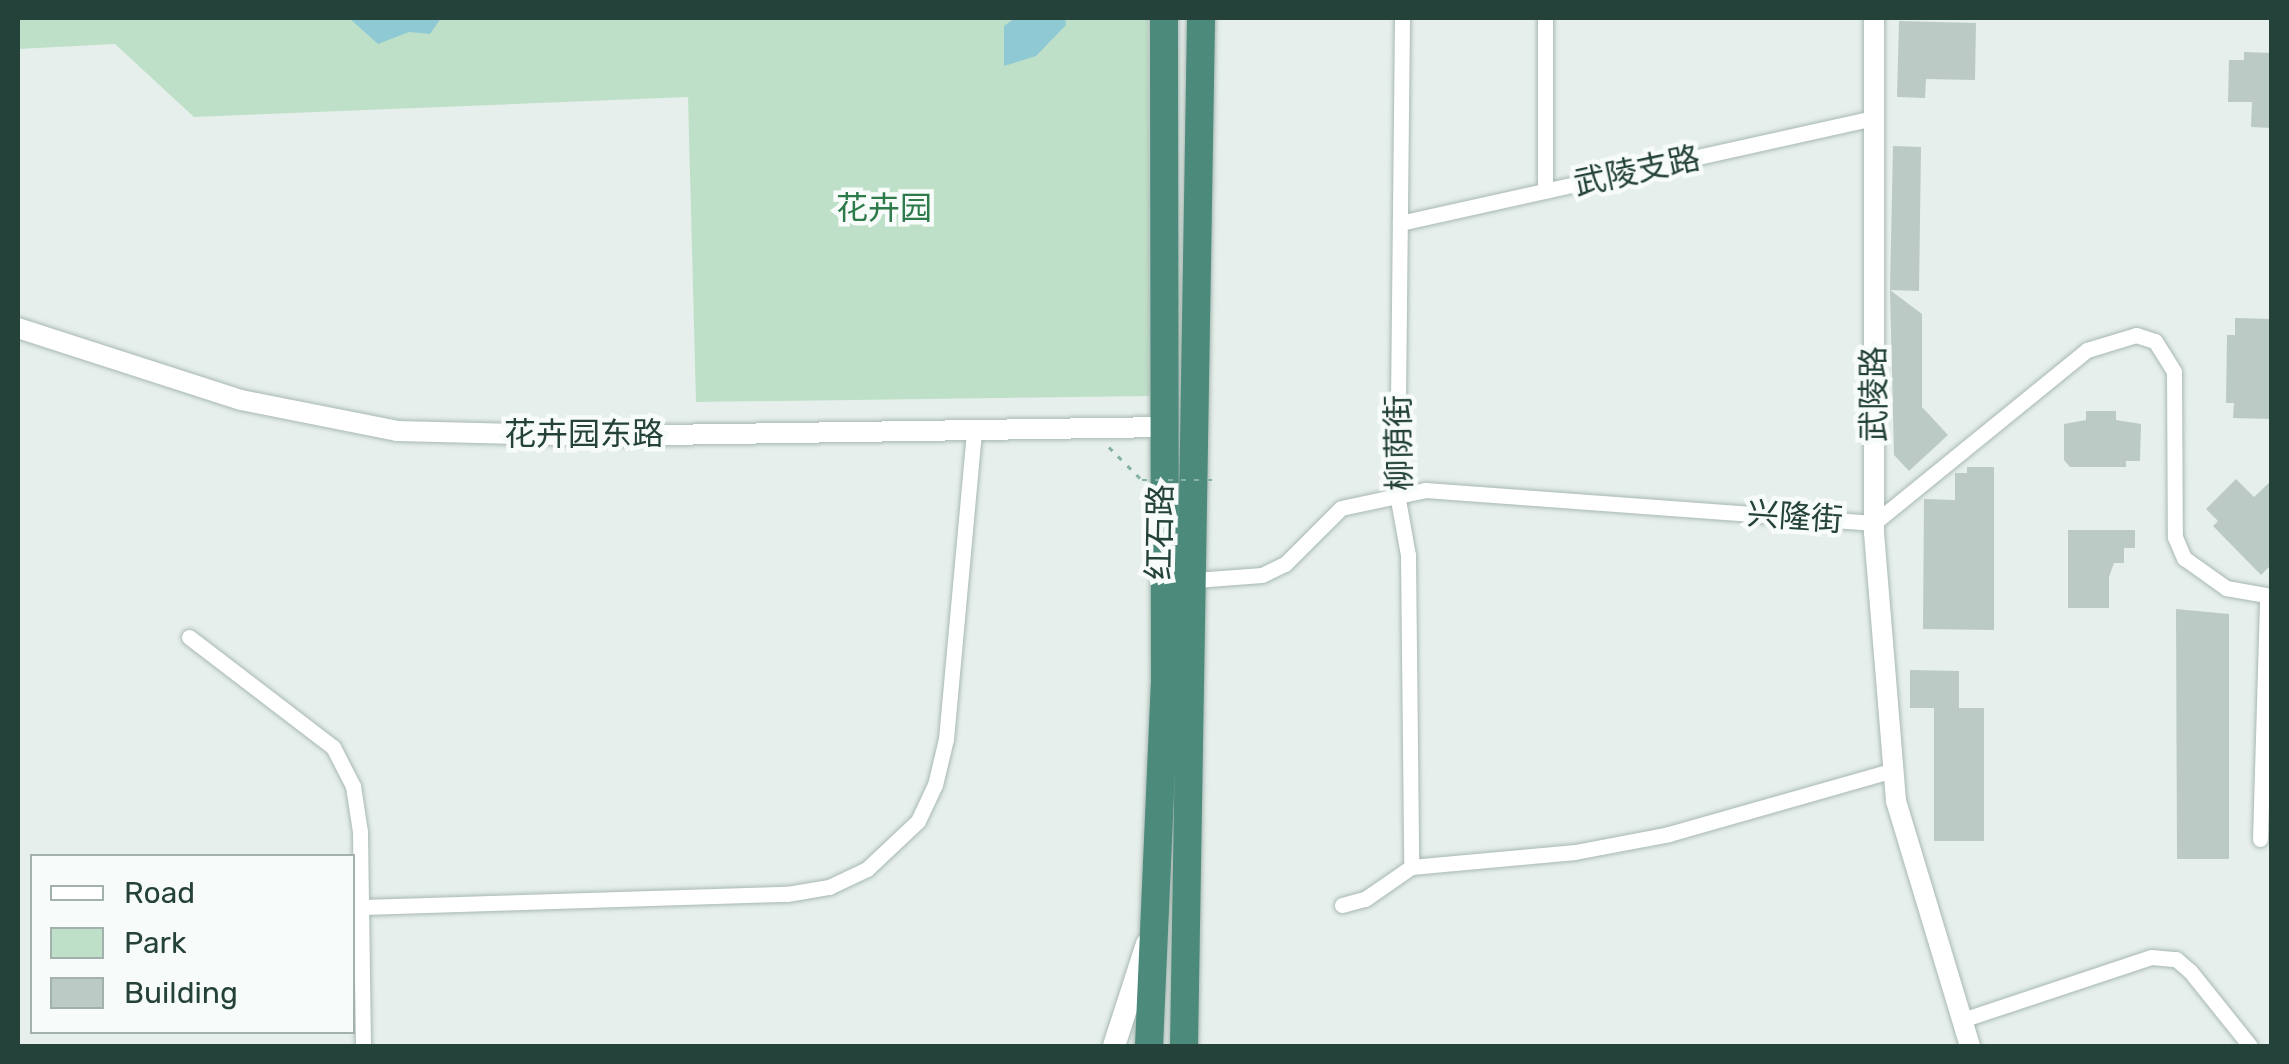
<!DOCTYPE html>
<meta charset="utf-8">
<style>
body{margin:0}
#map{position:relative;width:2289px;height:1064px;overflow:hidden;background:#e6efeb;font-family:Rubik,"Noto Sans SC",sans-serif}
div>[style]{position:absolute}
.green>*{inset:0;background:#bfe0c8}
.water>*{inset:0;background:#8ec9d4}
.building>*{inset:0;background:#bbcac4}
.roads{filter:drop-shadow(0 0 2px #a8b8b2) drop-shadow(0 0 2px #a8b8b2)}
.minor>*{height:15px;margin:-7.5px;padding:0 7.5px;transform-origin:7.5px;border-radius:7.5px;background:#fff}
.tertiary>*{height:20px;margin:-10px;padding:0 10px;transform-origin:10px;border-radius:10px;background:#fff}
.secondary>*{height:22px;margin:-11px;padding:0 11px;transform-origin:11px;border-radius:11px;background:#fff}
.trunk>*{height:28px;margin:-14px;padding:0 14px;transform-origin:14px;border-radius:14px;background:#4c8a7c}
.path-bridge>*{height:2.5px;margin-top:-1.25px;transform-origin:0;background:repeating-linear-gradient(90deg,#86b3a5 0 5px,transparent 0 13px)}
span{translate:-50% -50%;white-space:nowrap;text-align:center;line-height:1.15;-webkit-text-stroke:9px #f7fbf9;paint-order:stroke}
.street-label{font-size:32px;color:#24423a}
.park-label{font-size:32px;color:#2d7a4b}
.frame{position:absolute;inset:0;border:20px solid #24423a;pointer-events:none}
.legend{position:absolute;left:30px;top:854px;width:325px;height:180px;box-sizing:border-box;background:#f7fbf9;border:2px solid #a3b1ad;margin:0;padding:12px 18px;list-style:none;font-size:30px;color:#24423a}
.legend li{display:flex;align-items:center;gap:20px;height:50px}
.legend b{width:50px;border:2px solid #a3b1ad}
</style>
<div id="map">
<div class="green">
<i style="clip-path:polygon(18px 18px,1148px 18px,1150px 396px,696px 402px,688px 97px,194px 117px,115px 44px,18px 49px)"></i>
</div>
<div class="water">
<i style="clip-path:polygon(349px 18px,441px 18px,430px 34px,409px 32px,378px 44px)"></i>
<i style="clip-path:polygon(1015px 18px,1065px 18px,1066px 25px,1036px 56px,1004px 66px,1004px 26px)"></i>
</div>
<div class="building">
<i style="clip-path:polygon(1899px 21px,1976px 23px,1975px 80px,1926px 79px,1925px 98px,1897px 97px)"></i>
<i style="clip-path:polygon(2244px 52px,2272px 53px,2272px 128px,2251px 127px,2252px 102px,2228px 102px,2229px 60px,2244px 60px)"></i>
<i style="clip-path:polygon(1893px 146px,1921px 147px,1919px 291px,1890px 290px)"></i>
<i style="clip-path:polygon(1890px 290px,1922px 314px,1922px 407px,1948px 435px,1909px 471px,1894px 455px)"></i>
<i style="clip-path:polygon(2235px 318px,2272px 319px,2272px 419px,2233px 418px,2234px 403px,2226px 403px,2227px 335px,2235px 335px)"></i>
<i style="clip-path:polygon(2086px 411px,2116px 411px,2116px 420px,2141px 424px,2140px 461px,2126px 461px,2126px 467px,2070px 467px,2064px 460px,2064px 424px,2086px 420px)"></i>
<i style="clip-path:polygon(1967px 467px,1994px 467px,1994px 630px,1923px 629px,1924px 499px,1955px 500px,1955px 473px,1967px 473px)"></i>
<i style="clip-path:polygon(2236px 479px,2254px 497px,2272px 480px,2272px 564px,2261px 575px,2213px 526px,2218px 521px,2206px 509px)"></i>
<i style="clip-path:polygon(2068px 530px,2135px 530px,2135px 548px,2124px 548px,2124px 563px,2114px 563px,2109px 577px,2109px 608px,2068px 608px)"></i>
<i style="clip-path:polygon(2176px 609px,2229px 614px,2229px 859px,2177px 859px)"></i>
<i style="clip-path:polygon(1910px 670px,1959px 671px,1959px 708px,1984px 708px,1984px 841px,1934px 841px,1934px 708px,1910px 708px)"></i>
</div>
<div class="roads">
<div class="minor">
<i style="left:1402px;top:18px;width:476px;rotate:90.6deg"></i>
<i style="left:1397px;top:494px;width:62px;rotate:79.8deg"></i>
<i style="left:1408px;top:555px;width:312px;rotate:89.4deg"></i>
<i style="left:1545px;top:191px;width:173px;rotate:-90deg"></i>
<i style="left:1400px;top:223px;width:485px;rotate:-12.5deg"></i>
<i style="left:1195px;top:580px;width:67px;rotate:-4.3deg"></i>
<i style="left:1262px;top:575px;width:25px;rotate:-26deg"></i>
<i style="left:1285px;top:564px;width:79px;rotate:-45deg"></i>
<i style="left:1341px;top:508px;width:87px;rotate:-12deg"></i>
<i style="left:1426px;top:490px;width:449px;rotate:4.2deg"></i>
<i style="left:1874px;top:523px;width:274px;rotate:-39.1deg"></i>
<i style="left:2087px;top:350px;width:51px;rotate:-17deg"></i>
<i style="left:2136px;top:335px;width:20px;rotate:18deg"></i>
<i style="left:2155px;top:341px;width:36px;rotate:58deg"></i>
<i style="left:2174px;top:372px;width:165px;rotate:89.7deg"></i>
<i style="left:2175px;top:537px;width:23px;rotate:67deg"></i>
<i style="left:2184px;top:558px;width:52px;rotate:35.5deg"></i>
<i style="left:2226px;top:588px;width:47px;rotate:9.9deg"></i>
<i style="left:189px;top:637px;width:181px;rotate:37.4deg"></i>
<i style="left:333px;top:747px;width:44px;rotate:62.9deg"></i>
<i style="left:353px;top:786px;width:47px;rotate:81.3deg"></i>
<i style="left:360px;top:832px;width:214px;rotate:89.2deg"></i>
<i style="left:2260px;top:839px;width:243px;rotate:-88.3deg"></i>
<i style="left:1342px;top:905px;width:24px;rotate:-15deg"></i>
<i style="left:1365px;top:899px;width:56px;rotate:-34.8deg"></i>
<i style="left:1411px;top:867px;width:165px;rotate:-5.2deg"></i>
<i style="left:1575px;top:852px;width:96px;rotate:-10.8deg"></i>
<i style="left:1669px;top:834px;width:234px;rotate:-15.9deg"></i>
<i style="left:363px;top:907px;width:424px;rotate:-1.8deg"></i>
<i style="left:787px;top:894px;width:43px;rotate:-9.5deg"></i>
<i style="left:829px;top:887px;width:42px;rotate:-25.3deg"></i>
<i style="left:867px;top:869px;width:70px;rotate:-43.3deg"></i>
<i style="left:918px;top:821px;width:40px;rotate:-65deg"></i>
<i style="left:935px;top:785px;width:47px;rotate:-76.6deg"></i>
<i style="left:946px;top:739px;width:310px;rotate:-84.8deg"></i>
<i style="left:1962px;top:1020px;width:199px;rotate:-18.4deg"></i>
<i style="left:2151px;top:957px;width:25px;rotate:5deg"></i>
<i style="left:2176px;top:959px;width:18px;rotate:41deg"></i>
<i style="left:2190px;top:971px;width:96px;rotate:51.3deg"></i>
</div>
<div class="tertiary">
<i style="left:1874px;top:18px;width:515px;rotate:90deg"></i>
<i style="left:1874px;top:533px;width:269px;rotate:85.3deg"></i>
<i style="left:1896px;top:801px;width:256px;rotate:73.2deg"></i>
<i style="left:18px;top:328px;width:234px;rotate:17.9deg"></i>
<i style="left:241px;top:400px;width:159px;rotate:11.2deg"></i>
<i style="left:397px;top:431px;width:202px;rotate:1.4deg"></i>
<i style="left:599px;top:436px;width:567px;rotate:-0.91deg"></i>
</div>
<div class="secondary">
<i style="left:1114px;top:1046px;width:107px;rotate:-72.1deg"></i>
</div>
<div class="trunk">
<i style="left:1149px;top:1046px;width:360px;rotate:-87.5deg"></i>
<i style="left:1165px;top:686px;width:668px;rotate:-90.09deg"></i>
<i style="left:1184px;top:1046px;width:1028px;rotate:-89.05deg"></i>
</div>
</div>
<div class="path-bridge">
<i style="left:1109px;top:447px;width:47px;rotate:45deg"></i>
<i style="left:1142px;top:480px;width:74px"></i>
</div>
<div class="street-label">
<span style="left:1637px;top:171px;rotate:-12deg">武陵支路</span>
<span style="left:1874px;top:394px;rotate:-90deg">武陵路</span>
<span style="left:584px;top:434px">花卉园东路</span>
<span style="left:1399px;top:443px;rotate:-91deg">柳荫街</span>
<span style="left:1795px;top:517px;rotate:4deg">兴隆街</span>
<span style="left:1160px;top:532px;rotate:-89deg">红石路</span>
</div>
<div class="park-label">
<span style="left:884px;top:208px">花卉园</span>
</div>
<div class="frame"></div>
<ul class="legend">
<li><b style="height:12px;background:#fff"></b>Road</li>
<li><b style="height:28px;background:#bfe0c8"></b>Park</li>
<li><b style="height:28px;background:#bbcac4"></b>Building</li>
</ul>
</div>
